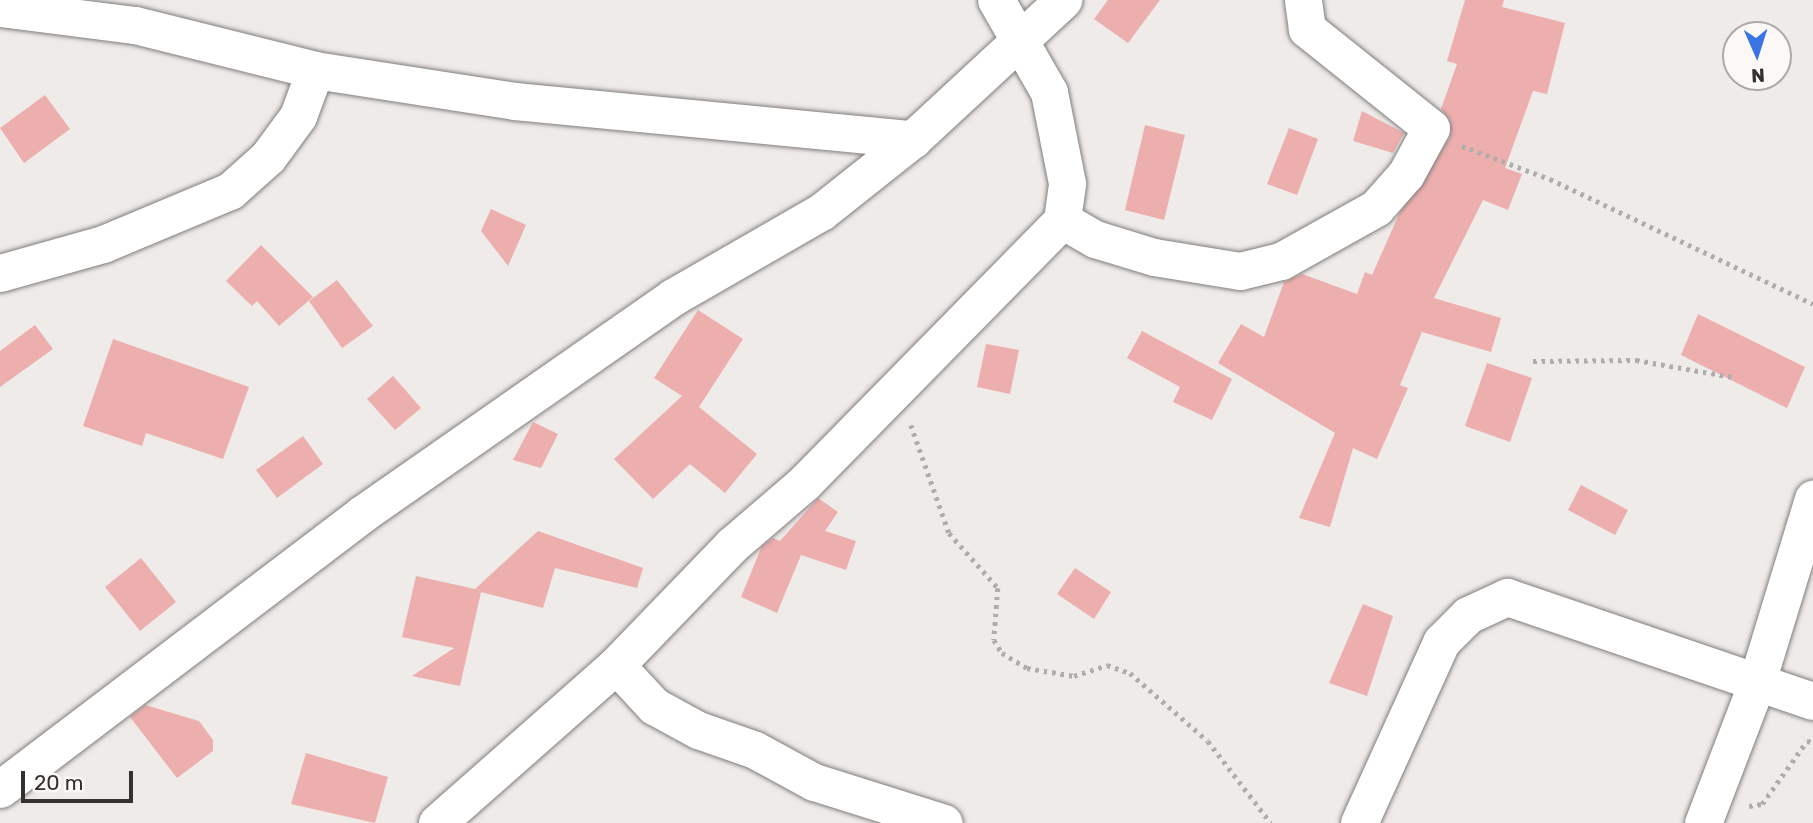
<!DOCTYPE html>
<style>
body{margin:0}
#map{position:relative;width:1813px;height:823px;overflow:hidden;background:#eeebe9;font-family:Rubik,sans-serif}
div>[style]{position:absolute}
.building>*{inset:0;background:#edafae}
.path>*{height:4.5px;margin-top:-2.25px;transform-origin:0;background:repeating-linear-gradient(90deg,#afadab 0 3.5px,transparent 0 8.5px)}
.roads{filter:drop-shadow(0 0 2px #817e7c) drop-shadow(0 0 2px #817e7c)}
.street>*{height:37px;margin:-18.5px;padding:0 18.5px;transform-origin:18.5px;border-radius:18.5px;background:#fff}
span{translate:-50% -50%;white-space:nowrap;text-align:center;line-height:1.15;-webkit-text-stroke:6px #fcf8f6;paint-order:stroke}
.north{position:absolute;left:1722px;top:21px;width:70px;height:70px;box-sizing:border-box;background:#fcf8f6;border:2px solid #aca9a7;border-radius:50%;rotate:177deg;font-size:19px;font-weight:700;line-height:28px;text-align:center;color:#343231}
.north::after{content:'';display:block;margin:auto;width:24px;height:32px;background:#3a74e3;clip-path:polygon(50% 0,100% 100%,50% 72%,0 100%)}
.scale{position:absolute;left:21px;top:771px;width:112px;height:32px;box-sizing:border-box;border:4px solid #343231;border-top:0;padding-left:9px;font-size:21px;line-height:24px;white-space:nowrap;color:#343231;-webkit-text-stroke:5px #fcf8f6;paint-order:stroke}
</style>
<div id="map">
<div class="building">
<i style="clip-path:polygon(1108px 0,1160px 0,1128px 43px,1094px 19px)"></i>
<i style="clip-path:polygon(1465px 0,1504px 0,1502px 7px,1565px 23px,1547px 94px,1533px 91px,1505px 168px,1522px 174px,1508px 210px,1483px 200px,1434px 298px,1501px 318px,1491px 352px,1422px 332px,1400px 385px,1408px 388px,1377px 459px,1353px 448px,1330px 527px,1299px 518px,1335px 433px,1218px 363px,1241px 324px,1264px 337px,1284px 282px,1302px 274px,1357px 294px,1365px 272px,1372px 275px,1400px 212px,1450px 137px,1450px 120px,1441px 109px,1457px 64px,1447px 61px)"></i>
<i style="clip-path:polygon(45px 95px,70px 129px,24px 163px,0 128px)"></i>
<i style="clip-path:polygon(1362px 111px,1404px 133px,1393px 153px,1353px 141px)"></i>
<i style="clip-path:polygon(1145px 125px,1185px 135px,1164px 220px,1125px 210px)"></i>
<i style="clip-path:polygon(1289px 128px,1318px 139px,1297px 195px,1267px 184px)"></i>
<i style="clip-path:polygon(491px 209px,526px 225px,508px 266px,481px 231px)"></i>
<i style="clip-path:polygon(261px 245px,313px 297px,279px 326px,257px 301px,252px 306px,226px 281px)"></i>
<i style="clip-path:polygon(337px 280px,373px 326px,342px 348px,309px 301px)"></i>
<i style="clip-path:polygon(698px 310px,743px 339px,699px 407px,757px 454px,725px 493px,690px 464px,653px 499px,614px 459px,682px 396px,654px 378px)"></i>
<i style="clip-path:polygon(1698px 314px,1805px 367px,1787px 408px,1681px 355px)"></i>
<i style="clip-path:polygon(35px 325px,53px 349px,0 387px,0 351px)"></i>
<i style="clip-path:polygon(1142px 331px,1232px 379px,1212px 420px,1173px 402px,1180px 387px,1127px 358px)"></i>
<i style="clip-path:polygon(113px 339px,249px 387px,223px 459px,146px 433px,142px 446px,83px 426px)"></i>
<i style="clip-path:polygon(986px 344px,1019px 350px,1010px 394px,977px 387px)"></i>
<i style="clip-path:polygon(1487px 363px,1532px 378px,1510px 442px,1465px 426px)"></i>
<i style="clip-path:polygon(393px 376px,421px 408px,395px 430px,367px 399px)"></i>
<i style="clip-path:polygon(533px 422px,558px 434px,541px 468px,513px 460px)"></i>
<i style="clip-path:polygon(303px 436px,323px 464px,277px 498px,256px 470px)"></i>
<i style="clip-path:polygon(1581px 485px,1628px 510px,1615px 535px,1568px 510px)"></i>
<i style="clip-path:polygon(818px 498px,838px 512px,825px 531px,856px 541px,846px 570px,801px 555px,777px 613px,741px 597px,762px 546px,773px 538px,780px 541px)"></i>
<i style="clip-path:polygon(538px 531px,643px 568px,637px 588px,555px 568px,543px 608px,481px 592px,460px 686px,412px 676px,454px 648px,402px 637px,416px 576px,475px 589px)"></i>
<i style="clip-path:polygon(141px 558px,176px 602px,140px 631px,105px 587px)"></i>
<i style="clip-path:polygon(1075px 568px,1111px 592px,1094px 619px,1057px 594px)"></i>
<i style="clip-path:polygon(1363px 604px,1393px 616px,1367px 696px,1329px 683px)"></i>
<i style="clip-path:polygon(145px 705px,199px 721px,213px 740px,213px 751px,177px 778px,130px 717px)"></i>
<i style="clip-path:polygon(306px 753px,388px 777px,375px 823px,291px 804px)"></i>
</div>
<div class="path">
<i style="left:1462px;top:146px;width:94px;rotate:20.6deg"></i>
<i style="left:1550px;top:179px;width:291px;rotate:25.4deg"></i>
<i style="left:1533px;top:361px;width:103px;rotate:-0.6deg"></i>
<i style="left:1636px;top:360px;width:97px;rotate:10deg"></i>
<i style="left:911px;top:425px;width:114px;rotate:70.6deg"></i>
<i style="left:949px;top:533px;width:74px;rotate:48.3deg"></i>
<i style="left:998px;top:588px;width:52px;rotate:94.4deg"></i>
<i style="left:994px;top:640px;width:15px;rotate:58deg"></i>
<i style="left:1002px;top:653px;width:29px;rotate:31deg"></i>
<i style="left:1027px;top:668px;width:48px;rotate:9.7deg"></i>
<i style="left:1074px;top:676px;width:35px;rotate:-18deg"></i>
<i style="left:1107px;top:665px;width:24px;rotate:19deg"></i>
<i style="left:1130px;top:673px;width:103px;rotate:41.1deg"></i>
<i style="left:1208px;top:741px;width:103px;rotate:52.5deg"></i>
<i style="left:1749px;top:806px;width:13px;rotate:-9deg"></i>
<i style="left:1762px;top:804px;width:77px;rotate:-54.5deg"></i>
<i style="left:1807px;top:741px;width:6px;rotate:9deg"></i>
</div>
<div class="roads">
<div class="street">
<i style="left:0;top:8px;width:136px;rotate:7.2deg"></i>
<i style="left:135px;top:25px;width:186px;rotate:14deg"></i>
<i style="left:315px;top:70px;width:202px;rotate:8.8deg"></i>
<i style="left:515px;top:101px;width:400px;rotate:5.5deg"></i>
<i style="left:1062px;top:220px;width:38px;rotate:30deg"></i>
<i style="left:1095px;top:239px;width:62px;rotate:17deg"></i>
<i style="left:1154px;top:257px;width:87px;rotate:9.2deg"></i>
<i style="left:1240px;top:271px;width:42px;rotate:-13.7deg"></i>
<i style="left:1281px;top:261px;width:109px;rotate:-29.2deg"></i>
<i style="left:1376px;top:208px;width:45px;rotate:-48.6deg"></i>
<i style="left:1406px;top:174px;width:52px;rotate:-61.5deg"></i>
<i style="left:1431px;top:128px;width:159px;rotate:-141.4deg"></i>
<i style="left:1307px;top:29px;width:29px;rotate:-98deg"></i>
<i style="left:0;top:273px;width:107px;rotate:-15.7deg"></i>
<i style="left:103px;top:244px;width:138px;rotate:-22.7deg"></i>
<i style="left:230px;top:191px;width:51px;rotate:-41.8deg"></i>
<i style="left:268px;top:157px;width:51px;rotate:-53.8deg"></i>
<i style="left:298px;top:116px;width:49px;rotate:-69.7deg"></i>
<i style="left:616px;top:665px;width:56px;rotate:47.2deg"></i>
<i style="left:654px;top:706px;width:50px;rotate:28.6deg"></i>
<i style="left:698px;top:730px;width:60px;rotate:19.3deg"></i>
<i style="left:755px;top:750px;width:67px;rotate:28.5deg"></i>
<i style="left:814px;top:782px;width:136px;rotate:17.5deg"></i>
<i style="left:0;top:789px;width:455px;rotate:-37.2deg"></i>
<i style="left:362px;top:514px;width:379px;rotate:-34.9deg"></i>
<i style="left:673px;top:297px;width:171px;rotate:-29.9deg"></i>
<i style="left:821px;top:212px;width:117px;rotate:-38.4deg"></i>
<i style="left:913px;top:139px;width:205px;rotate:-42.8deg"></i>
<i style="left:437px;top:823px;width:239px;rotate:-41.4deg"></i>
<i style="left:616px;top:665px;width:167px;rotate:-46deg"></i>
<i style="left:732px;top:545px;width:95px;rotate:-40.7deg"></i>
<i style="left:804px;top:483px;width:368px;rotate:-45.5deg"></i>
<i style="left:1062px;top:220px;width:37px;rotate:-82deg"></i>
<i style="left:1067px;top:183px;width:93px;rotate:-101.2deg"></i>
<i style="left:1049px;top:92px;width:106px;rotate:-119.9deg"></i>
<i style="left:1359px;top:823px;width:199px;rotate:-65.6deg"></i>
<i style="left:1441px;top:642px;width:38px;rotate:-45deg"></i>
<i style="left:1468px;top:615px;width:43px;rotate:-24.8deg"></i>
<i style="left:1507px;top:597px;width:323px;rotate:18.8deg"></i>
<i style="left:1703px;top:823px;width:148px;rotate:-69deg"></i>
<i style="left:1756px;top:685px;width:195px;rotate:-73deg"></i>
</div>
</div>
<div class="north">N</div>
<div class="scale">20 m</div>
</div>
